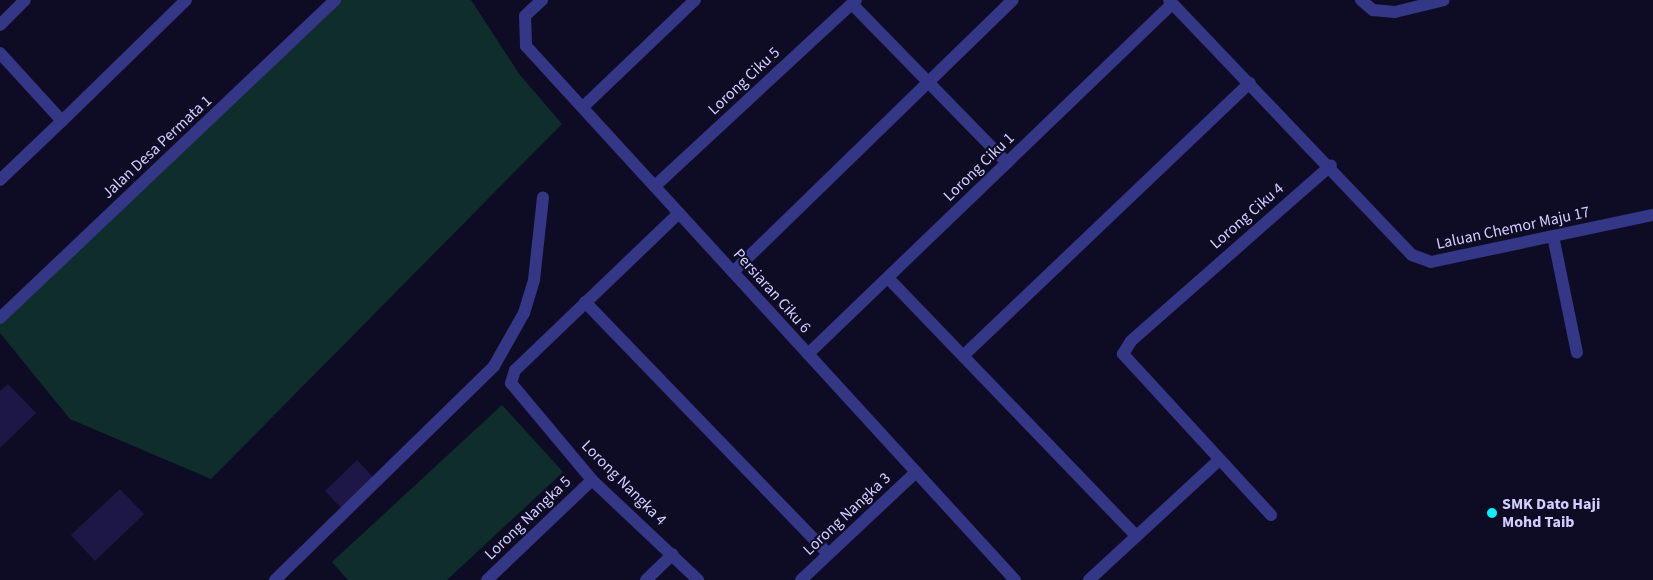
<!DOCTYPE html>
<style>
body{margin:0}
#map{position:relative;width:1653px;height:580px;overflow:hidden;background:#0e0c24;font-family:"Source Sans 3",sans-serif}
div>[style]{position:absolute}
.green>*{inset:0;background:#0f2e2b}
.building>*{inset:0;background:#1d1746}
.minor>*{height:12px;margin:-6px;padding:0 6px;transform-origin:6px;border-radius:6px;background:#333786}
.dots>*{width:14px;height:14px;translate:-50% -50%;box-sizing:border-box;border:2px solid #0e0c24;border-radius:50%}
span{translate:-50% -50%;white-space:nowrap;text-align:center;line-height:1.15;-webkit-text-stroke:4px #0e0c24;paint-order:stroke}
.street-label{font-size:16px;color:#d1cfff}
.poi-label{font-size:16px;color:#d1cfff;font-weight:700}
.left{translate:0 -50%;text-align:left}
</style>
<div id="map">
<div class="green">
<i style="clip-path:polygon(334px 0,471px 0,520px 75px,562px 124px,211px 479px,70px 419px,0 333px,0 323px)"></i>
<i style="clip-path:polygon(502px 405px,563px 472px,447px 580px,348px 580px,332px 562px)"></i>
</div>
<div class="building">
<i style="clip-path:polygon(8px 384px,36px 413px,0 448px,0 391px)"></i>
<i style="clip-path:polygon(357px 460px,375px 479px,342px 509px,325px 491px)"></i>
<i style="clip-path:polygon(120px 489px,144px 514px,95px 561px,71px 535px)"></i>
</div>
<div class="minor">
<i style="left:542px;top:0;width:23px;rotate:137deg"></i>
<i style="left:525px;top:16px;width:30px;rotate:88deg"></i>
<i style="left:526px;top:46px;width:724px;rotate:47.52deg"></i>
<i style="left:1169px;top:0;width:352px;rotate:46.4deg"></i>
<i style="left:1412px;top:255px;width:20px;rotate:20deg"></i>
<i style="left:1431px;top:262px;width:227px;rotate:-12deg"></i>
<i style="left:1361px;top:0;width:16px;rotate:40deg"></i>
<i style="left:1373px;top:10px;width:22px;rotate:5deg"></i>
<i style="left:1395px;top:12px;width:50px;rotate:-13.8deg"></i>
<i style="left:852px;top:4px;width:222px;rotate:45.7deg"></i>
<i style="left:0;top:25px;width:35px;rotate:-45deg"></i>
<i style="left:0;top:53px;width:92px;rotate:47.6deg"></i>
<i style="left:62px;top:121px;width:173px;rotate:-44.3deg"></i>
<i style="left:583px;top:107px;width:155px;rotate:-43.7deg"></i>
<i style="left:0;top:180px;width:86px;rotate:-43.6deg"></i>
<i style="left:655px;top:186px;width:274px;rotate:-42.8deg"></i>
<i style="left:679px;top:213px;width:227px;rotate:136.2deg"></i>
<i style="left:515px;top:370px;width:14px;rotate:107deg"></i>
<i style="left:511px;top:383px;width:126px;rotate:50.1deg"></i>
<i style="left:592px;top:480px;width:146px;rotate:43.3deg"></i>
<i style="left:1553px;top:236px;width:119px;rotate:78.4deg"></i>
<i style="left:733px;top:272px;width:390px;rotate:-44.2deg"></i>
<i style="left:888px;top:278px;width:358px;rotate:46.1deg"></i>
<i style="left:585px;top:302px;width:350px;rotate:46deg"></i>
<i style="left:0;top:318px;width:462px;rotate:-43.5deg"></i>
<i style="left:808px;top:354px;width:505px;rotate:-43.88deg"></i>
<i style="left:963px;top:356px;width:396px;rotate:-43.6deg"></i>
<i style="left:1271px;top:515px;width:219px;rotate:-132.6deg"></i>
<i style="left:1123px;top:354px;width:15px;rotate:-58deg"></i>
<i style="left:1131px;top:341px;width:266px;rotate:-41.3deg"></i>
<i style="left:275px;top:580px;width:306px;rotate:-44.3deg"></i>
<i style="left:494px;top:366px;width:61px;rotate:-60.5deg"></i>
<i style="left:524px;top:313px;width:34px;rotate:-73deg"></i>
<i style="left:534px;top:280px;width:83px;rotate:-83.8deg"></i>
<i style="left:487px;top:580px;width:145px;rotate:-43.6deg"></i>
<i style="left:646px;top:580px;width:37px;rotate:-44deg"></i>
<i style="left:801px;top:580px;width:158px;rotate:-43.2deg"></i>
<i style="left:1089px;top:580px;width:177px;rotate:-42.7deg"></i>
</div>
<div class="dots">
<i style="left:1492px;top:513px;background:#00f4fa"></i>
</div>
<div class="street-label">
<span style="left:744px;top:81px;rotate:-43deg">Lorong Ciku 5</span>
<span style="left:157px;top:147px;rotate:-43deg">Jalan Desa Permata 1</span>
<span style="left:979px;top:167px;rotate:-44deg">Lorong Ciku 1</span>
<span style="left:1247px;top:216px;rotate:-41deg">Lorong Ciku 4</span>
<span style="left:1513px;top:228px;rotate:-12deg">Laluan Chemor Maju 17</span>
<span style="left:772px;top:291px;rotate:48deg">Persiaran Ciku 6</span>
<span style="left:624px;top:483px;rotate:45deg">Lorong Nangka 4</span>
<span style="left:847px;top:514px;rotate:-43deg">Lorong Nangka 3</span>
<span style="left:528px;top:518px;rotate:-44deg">Lorong Nangka 5</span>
</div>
<div class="poi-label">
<span class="left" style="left:1502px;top:513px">SMK Dato Haji<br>Mohd Taib</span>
</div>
</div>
